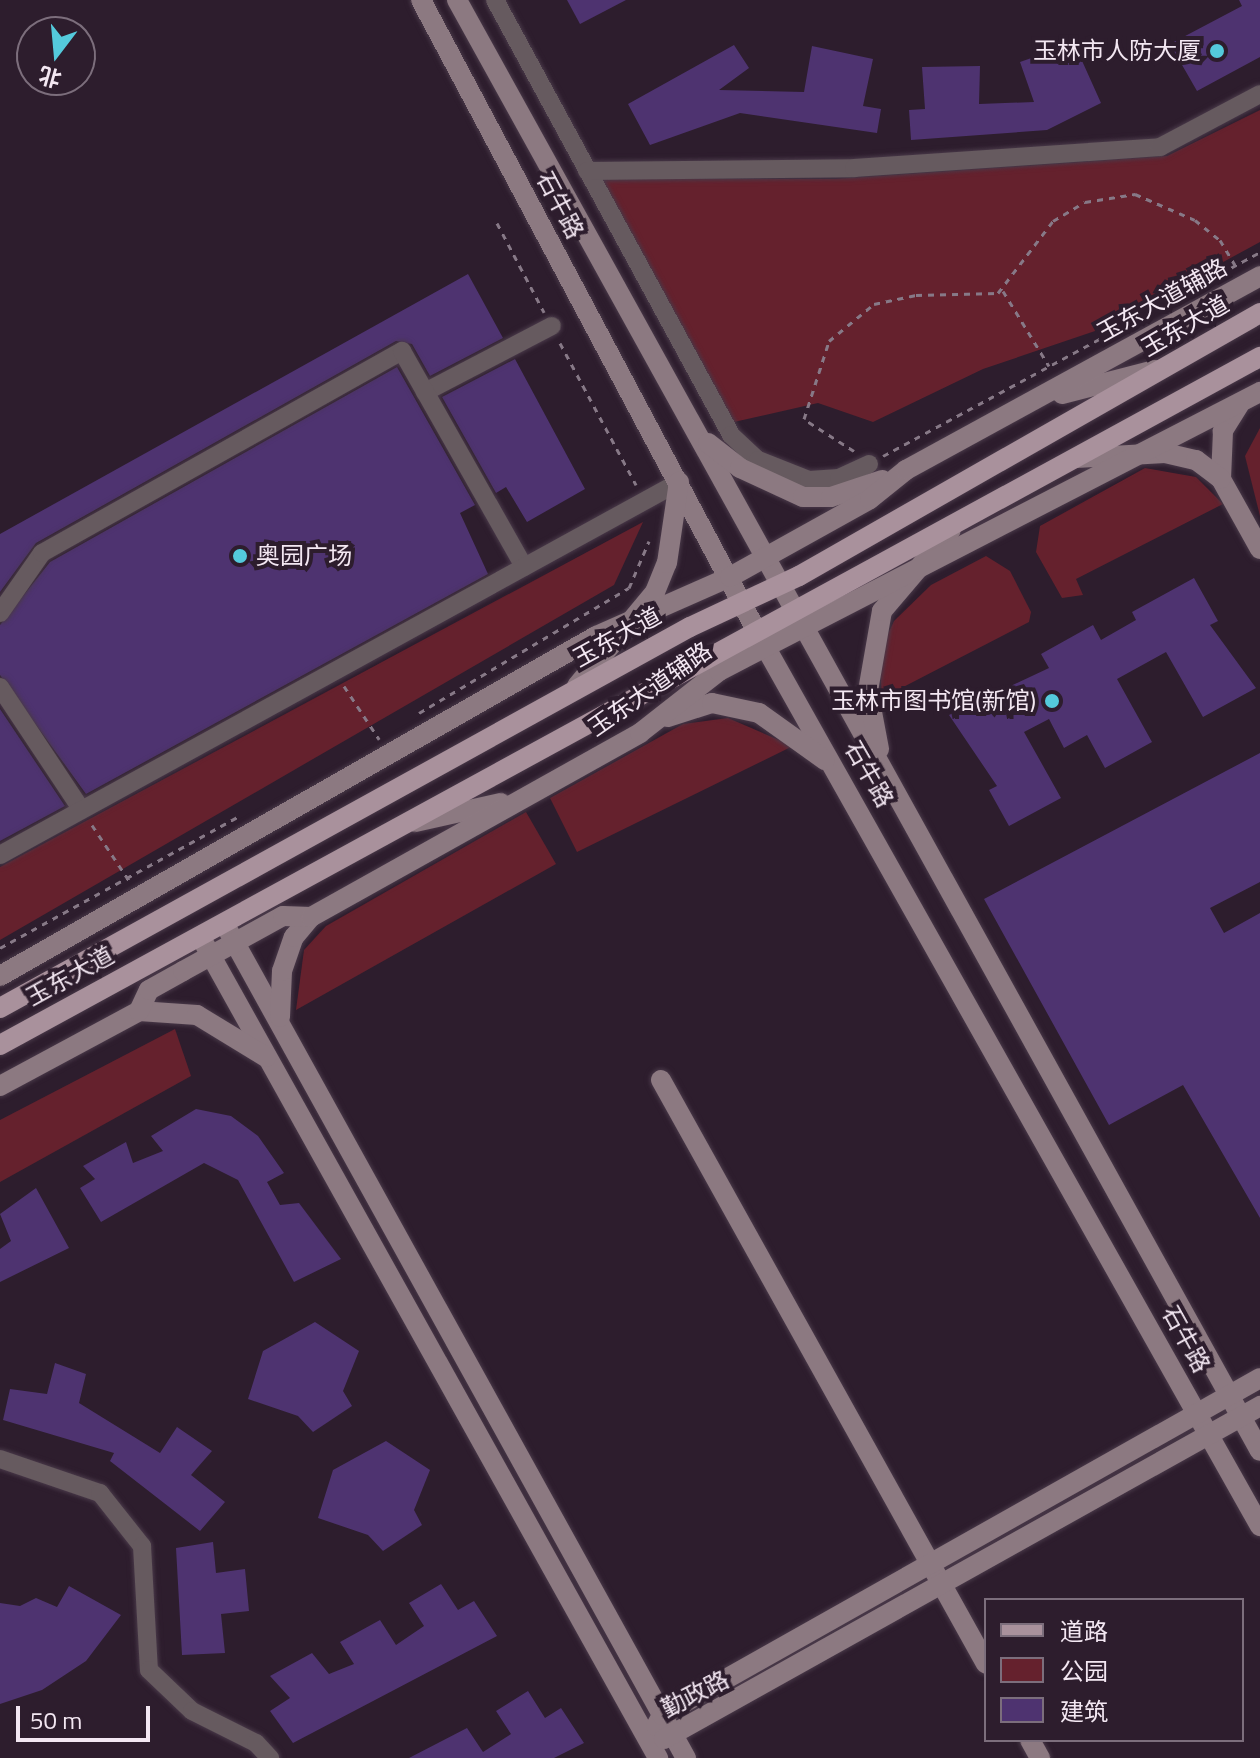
<!DOCTYPE html>
<meta charset="utf-8">
<style>
body{margin:0}
#map{position:relative;width:1260px;height:1758px;overflow:hidden;background:#2d1d2d;font-family:"Titillium Web","Noto Sans SC",sans-serif}
div>[style]{position:absolute}
.green>*{inset:0;background:#65212d}
.building>*{inset:0;background:#4e3370}
.path>*{height:3px;margin-top:-1.5px;transform-origin:0;background:repeating-linear-gradient(90deg,#877987 0 6px,transparent 0 12px)}
.roads{filter:drop-shadow(0 0 2px #493949) drop-shadow(0 0 2px #493949)}
.street>*{height:18px;margin:-9px;padding:0 9px;transform-origin:9px;border-radius:9px;background:#665a5f}
.secondary>*{height:20px;margin:-10px;padding:0 10px;transform-origin:10px;border-radius:10px;background:#8c7981}
.primary>*{height:20px;margin:-10px;padding:0 10px;transform-origin:10px;border-radius:10px;background:#a9919c}
.dots>*{width:22px;height:22px;translate:-50% -50%;box-sizing:border-box;border:4px solid #2d1d2d;border-radius:50%}
span{translate:-50% -50%;white-space:nowrap;text-align:center;line-height:1.15;-webkit-text-stroke:8px #2d1d2d;paint-order:stroke}
.poi-label{font-size:24px;color:#f3e7f2}
.right{translate:-100% -50%;text-align:right}
.left{translate:0 -50%;text-align:left}
.street-label{font-size:24px;color:#f3e7f2}
.legend{position:absolute;left:984px;top:1598px;width:260px;height:144px;box-sizing:border-box;background:#2d1d2d;border:2px solid #7c6e7c;margin:0;padding:10px 14px;list-style:none;font-size:24px;color:#f3e7f2}
.legend li{display:flex;align-items:center;gap:16px;height:40px}
.legend b{width:40px;border:2px solid #7c6e7c}
.north{position:absolute;left:16px;top:16px;width:80px;height:80px;box-sizing:border-box;background:#2d1d2d;border:2px solid #7c6e7c;border-radius:50%;rotate:196deg;font-size:22px;font-weight:700;line-height:32px;text-align:center;color:#f3e7f2}
.north::after{content:'';display:block;margin:auto;width:28px;height:36px;background:#54cadc;clip-path:polygon(50% 0,100% 100%,50% 72%,0 100%)}
.scale{position:absolute;left:16px;top:1706px;width:134px;height:36px;box-sizing:border-box;border:4px solid #f3e7f2;border-top:0;padding-left:10px;font-size:24px;line-height:28px;white-space:nowrap;color:#f3e7f2;-webkit-text-stroke:6px #2d1d2d;paint-order:stroke}
</style>
<div id="map">
<div class="green">
<i style="clip-path:polygon(1260px 110px,1260px 242px,1098px 330px,983px 369px,873px 422px,818px 403px,734px 422px,599px 179px,834px 179px,1167px 156px)"></i>
<i style="clip-path:polygon(1260px 428px,1260px 516px,1245px 456px)"></i>
<i style="clip-path:polygon(1145px 468px,1196px 477px,1223px 504px,1076px 579px,1083px 595px,1062px 598px,1036px 552px,1040px 526px)"></i>
<i style="clip-path:polygon(643px 522px,614px 585px,0 940px,0 867px)"></i>
<i style="clip-path:polygon(986px 556px,1010px 571px,1031px 612px,1029px 622px,882px 698px,879px 653px,894px 621px,931px 585px)"></i>
<i style="clip-path:polygon(728px 718px,793px 746px,577px 852px,550px 798px,683px 724px)"></i>
<i style="clip-path:polygon(526px 812px,556px 864px,296px 1010px,304px 950px,326px 926px)"></i>
<i style="clip-path:polygon(175px 1029px,191px 1076px,0 1182px,0 1120px)"></i>
</div>
<div class="building">
<i style="clip-path:polygon(567px 0,626px 0,580px 24px)"></i>
<i style="clip-path:polygon(1239px 0,1260px 0,1260px 57px,1197px 91px,1170px 44px,1242px 6px)"></i>
<i style="clip-path:polygon(1074px 43px,1101px 103px,1047px 130px,911px 140px,909px 110px,925px 109px,922px 67px,980px 66px,979px 104px,1034px 102px,1020px 62px)"></i>
<i style="clip-path:polygon(734px 45px,749px 68px,719px 90px,804px 92px,812px 46px,873px 59px,863px 106px,881px 109px,877px 133px,740px 113px,650px 145px,628px 104px)"></i>
<i style="clip-path:polygon(468px 274px,503px 338px,430px 376px,412px 344px,396px 341px,36px 543px,0 592px,0 534px)"></i>
<i style="clip-path:polygon(515px 359px,585px 489px,527px 522px,506px 487px,496px 493px,442px 397px)"></i>
<i style="clip-path:polygon(397px 367px,475px 505px,460px 513px,488px 574px,86px 794px,0 675px,0 625px,50px 562px)"></i>
<i style="clip-path:polygon(1194px 578px,1218px 621px,1210px 625px,1256px 688px,1203px 717px,1166px 652px,1117px 679px,1152px 742px,1105px 768px,1087px 735px,1064px 748px,1049px 719px,1024px 732px,1061px 798px,1009px 826px,989px 790px,997px 786px,949px 715px,1049px 668px,1041px 654px,1093px 625px,1101px 640px,1136px 620px,1132px 612px)"></i>
<i style="clip-path:polygon(0 709px,65px 806px,0 841px)"></i>
<i style="clip-path:polygon(1260px 753px,1260px 882px,1210px 908px,1224px 933px,1260px 913px,1260px 1218px,1183px 1085px,1109px 1125px,984px 899px)"></i>
<i style="clip-path:polygon(196px 1109px,231px 1116px,258px 1136px,284px 1173px,267px 1182px,280px 1205px,299px 1203px,341px 1259px,294px 1282px,238px 1180px,204px 1163px,101px 1222px,80px 1188px,95px 1179px,83px 1166px,126px 1142px,133px 1163px,163px 1151px,151px 1136px)"></i>
<i style="clip-path:polygon(36px 1188px,69px 1248px,0 1282px,0 1249px,11px 1241px,0 1214px)"></i>
<i style="clip-path:polygon(315px 1322px,359px 1351px,343px 1391px,352px 1406px,313px 1432px,298px 1416px,248px 1399px,263px 1351px)"></i>
<i style="clip-path:polygon(55px 1363px,86px 1374px,79px 1403px,160px 1453px,177px 1427px,212px 1451px,191px 1475px,225px 1502px,200px 1531px,110px 1461px,114px 1453px,3px 1420px,10px 1389px,47px 1394px)"></i>
<i style="clip-path:polygon(386px 1441px,430px 1470px,414px 1510px,422px 1525px,383px 1551px,368px 1535px,318px 1518px,333px 1470px)"></i>
<i style="clip-path:polygon(213px 1542px,216px 1573px,245px 1569px,249px 1611px,221px 1614px,225px 1653px,182px 1655px,176px 1548px)"></i>
<i style="clip-path:polygon(441px 1584px,458px 1610px,474px 1601px,497px 1636px,293px 1743px,270px 1711px,290px 1698px,270px 1676px,312px 1653px,329px 1674px,354px 1664px,340px 1642px,380px 1620px,396px 1645px,424px 1626px,409px 1603px)"></i>
<i style="clip-path:polygon(69px 1586px,121px 1615px,86px 1661px,42px 1690px,0 1704px,0 1603px,20px 1606px,36px 1598px,57px 1607px)"></i>
<i style="clip-path:polygon(528px 1691px,545px 1718px,561px 1708px,584px 1743px,554px 1758px,409px 1758px,467px 1728px,483px 1752px,511px 1734px,496px 1711px)"></i>
</div>
<div class="path">
<i style="left:497px;top:223px;width:101px;rotate:62.2deg"></i>
<i style="left:1003px;top:291px;width:88px;rotate:58.5deg"></i>
<i style="left:560px;top:343px;width:161px;rotate:61.8deg"></i>
<i style="left:854px;top:451px;width:59px;rotate:-147.4deg"></i>
<i style="left:804px;top:419px;width:82px;rotate:-72.2deg"></i>
<i style="left:829px;top:341px;width:58px;rotate:-39.4deg"></i>
<i style="left:874px;top:304px;width:43px;rotate:-12.1deg"></i>
<i style="left:916px;top:295px;width:82px;rotate:-1.4deg"></i>
<i style="left:998px;top:293px;width:91px;rotate:-52.6deg"></i>
<i style="left:1053px;top:221px;width:37px;rotate:-31deg"></i>
<i style="left:1085px;top:202px;width:51px;rotate:-9.1deg"></i>
<i style="left:1135px;top:194px;width:65px;rotate:23.4deg"></i>
<i style="left:1195px;top:220px;width:32px;rotate:39deg"></i>
<i style="left:1220px;top:240px;width:29px;rotate:59deg"></i>
<i style="left:883px;top:456px;width:429px;rotate:-28.4deg"></i>
<i style="left:344px;top:686px;width:64px;rotate:56.6deg"></i>
<i style="left:419px;top:713px;width:244px;rotate:-30.8deg"></i>
<i style="left:629px;top:588px;width:51px;rotate:-66.9deg"></i>
<i style="left:92px;top:825px;width:69px;rotate:56.3deg"></i>
<i style="left:0;top:948px;width:273px;rotate:-28.9deg"></i>
</div>
<div class="roads">
<div class="street">
<i style="left:495px;top:0;width:495px;rotate:61.5deg"></i>
<i style="left:731px;top:435px;width:37px;rotate:43deg"></i>
<i style="left:758px;top:460px;width:55px;rotate:21.4deg"></i>
<i style="left:809px;top:480px;width:30px;rotate:-4deg"></i>
<i style="left:839px;top:478px;width:33px;rotate:-25deg"></i>
<i style="left:587px;top:171px;width:267px;rotate:-0.6deg"></i>
<i style="left:854px;top:168px;width:307px;rotate:-3.9deg"></i>
<i style="left:1160px;top:147px;width:113px;rotate:-27.9deg"></i>
<i style="left:425px;top:392px;width:143px;rotate:-27.5deg"></i>
<i style="left:0;top:613px;width:73px;rotate:-55deg"></i>
<i style="left:42px;top:553px;width:413px;rotate:-29.3deg"></i>
<i style="left:402px;top:351px;width:248px;rotate:60.5deg"></i>
<i style="left:0;top:687px;width:146px;rotate:56.4deg"></i>
<i style="left:0;top:855px;width:775px;rotate:-28.78deg"></i>
<i style="left:0;top:1459px;width:106px;rotate:18.8deg"></i>
<i style="left:100px;top:1493px;width:68px;rotate:51.6deg"></i>
<i style="left:142px;top:1546px;width:124px;rotate:86.8deg"></i>
<i style="left:149px;top:1670px;width:59px;rotate:43.6deg"></i>
<i style="left:192px;top:1711px;width:72px;rotate:26.6deg"></i>
<i style="left:256px;top:1743px;width:21px;rotate:47deg"></i>
</div>
<div class="secondary">
<i style="left:421px;top:0;width:716px;rotate:62deg"></i>
<i style="left:757px;top:632px;width:1026px;rotate:60.64deg"></i>
<i style="left:457px;top:0;width:1658px;rotate:61.04deg"></i>
<i style="left:1062px;top:394px;width:96px;rotate:-14.5deg"></i>
<i style="left:1239px;top:405px;width:31px;rotate:122deg"></i>
<i style="left:1223px;top:431px;width:48px;rotate:92.4deg"></i>
<i style="left:1221px;top:479px;width:80px;rotate:60.9deg"></i>
<i style="left:708px;top:443px;width:41px;rotate:38deg"></i>
<i style="left:740px;top:468px;width:69px;rotate:24.7deg"></i>
<i style="left:803px;top:497px;width:28px"></i>
<i style="left:831px;top:497px;width:54px;rotate:-18.4deg"></i>
<i style="left:1076px;top:458px;width:89px;rotate:-3.2deg"></i>
<i style="left:1165px;top:453px;width:32px;rotate:13deg"></i>
<i style="left:1196px;top:460px;width:31px;rotate:37deg"></i>
<i style="left:577px;top:686px;width:122px;rotate:-50.3deg"></i>
<i style="left:655px;top:592px;width:31px;rotate:-68deg"></i>
<i style="left:667px;top:563px;width:82px;rotate:-81.6deg"></i>
<i style="left:668px;top:717px;width:46px;rotate:-17.7deg"></i>
<i style="left:712px;top:703px;width:48px;rotate:12deg"></i>
<i style="left:759px;top:713px;width:81px;rotate:35.5deg"></i>
<i style="left:879px;top:749px;width:59px;rotate:-100.7deg"></i>
<i style="left:868px;top:691px;width:81px;rotate:-80.1deg"></i>
<i style="left:882px;top:611px;width:106px;rotate:-49.6deg"></i>
<i style="left:415px;top:822px;width:88px;rotate:-12.5deg"></i>
<i style="left:229px;top:932px;width:944px;rotate:61.05deg"></i>
<i style="left:205px;top:945px;width:931px;rotate:60.87deg"></i>
<i style="left:0;top:976px;width:686px;rotate:-29.7deg"></i>
<i style="left:596px;top:636px;width:146px;rotate:-23.8deg"></i>
<i style="left:730px;top:577px;width:160px;rotate:-29.1deg"></i>
<i style="left:870px;top:499px;width:46px;rotate:-38.9deg"></i>
<i style="left:906px;top:470px;width:404px;rotate:-28.7deg"></i>
<i style="left:139px;top:1011px;width:58px;rotate:3.9deg"></i>
<i style="left:197px;top:1015px;width:81px;rotate:31.3deg"></i>
<i style="left:280px;top:1017px;width:46px;rotate:-87.5deg"></i>
<i style="left:282px;top:971px;width:36px;rotate:-71deg"></i>
<i style="left:294px;top:937px;width:26px;rotate:-50deg"></i>
<i style="left:661px;top:1080px;width:668px;rotate:60.9deg"></i>
<i style="left:0;top:1086px;width:158px;rotate:-28.3deg"></i>
<i style="left:139px;top:1011px;width:23px;rotate:-65deg"></i>
<i style="left:149px;top:990px;width:39px;rotate:-29deg"></i>
<i style="left:183px;top:971px;width:114px;rotate:-28.8deg"></i>
<i style="left:283px;top:916px;width:28px;rotate:2deg"></i>
<i style="left:311px;top:917px;width:377px;rotate:-29.2deg"></i>
<i style="left:640px;top:733px;width:100px;rotate:-38.1deg"></i>
<i style="left:719px;top:671px;width:609px;rotate:-27.28deg"></i>
<i style="left:656px;top:1726px;width:13px;rotate:-61deg"></i>
<i style="left:662px;top:1715px;width:686px;rotate:-29.4deg"></i>
<i style="left:664px;top:1739px;width:683px;rotate:-29.19deg"></i>
<i style="left:1030px;top:1740px;width:21px;rotate:61deg"></i>
</div>
<div class="primary">
<i style="left:0;top:1008px;width:788px;rotate:-28.91deg"></i>
<i style="left:690px;top:627px;width:120px;rotate:-25.1deg"></i>
<i style="left:799px;top:576px;width:531px;rotate:-29.7deg"></i>
<i style="left:0;top:1045px;width:1436px;rotate:-28.64deg"></i>
</div>
</div>
<div class="dots">
<i style="left:1217px;top:51px;background:#54cadc"></i>
<i style="left:240px;top:556px;background:#54cadc"></i>
<i style="left:1052px;top:701px;background:#54cadc"></i>
</div>
<div class="poi-label">
<span class="right" style="left:1201px;top:51px">玉林市人防大厦</span>
<span class="left" style="left:256px;top:556px">奥园广场</span>
<span class="right" style="left:1036px;top:701px">玉林市图书馆(新馆)</span>
</div>
<div class="street-label">
<span style="left:560px;top:205px;rotate:62deg">石牛路</span>
<span style="left:1162px;top:300px;rotate:-29deg">玉东大道辅路</span>
<span style="left:1185px;top:326px;rotate:-30deg">玉东大道</span>
<span style="left:617px;top:637px;rotate:-29deg">玉东大道</span>
<span style="left:650px;top:689px;rotate:-35deg">玉东大道辅路</span>
<span style="left:869px;top:774px;rotate:60deg">石牛路</span>
<span style="left:70px;top:976px;rotate:-29deg">玉东大道</span>
<span style="left:1186px;top:1339px;rotate:61deg">石牛路</span>
<span style="left:695px;top:1694px;rotate:-27deg">勤政路</span>
</div>
<ul class="legend">
<li><b style="height:10px;background:#a9919c"></b>道路</li>
<li><b style="height:22px;background:#65212d"></b>公园</li>
<li><b style="height:22px;background:#4e3370"></b>建筑</li>
</ul>
<div class="north">北</div>
<div class="scale">50 m</div>
</div>
